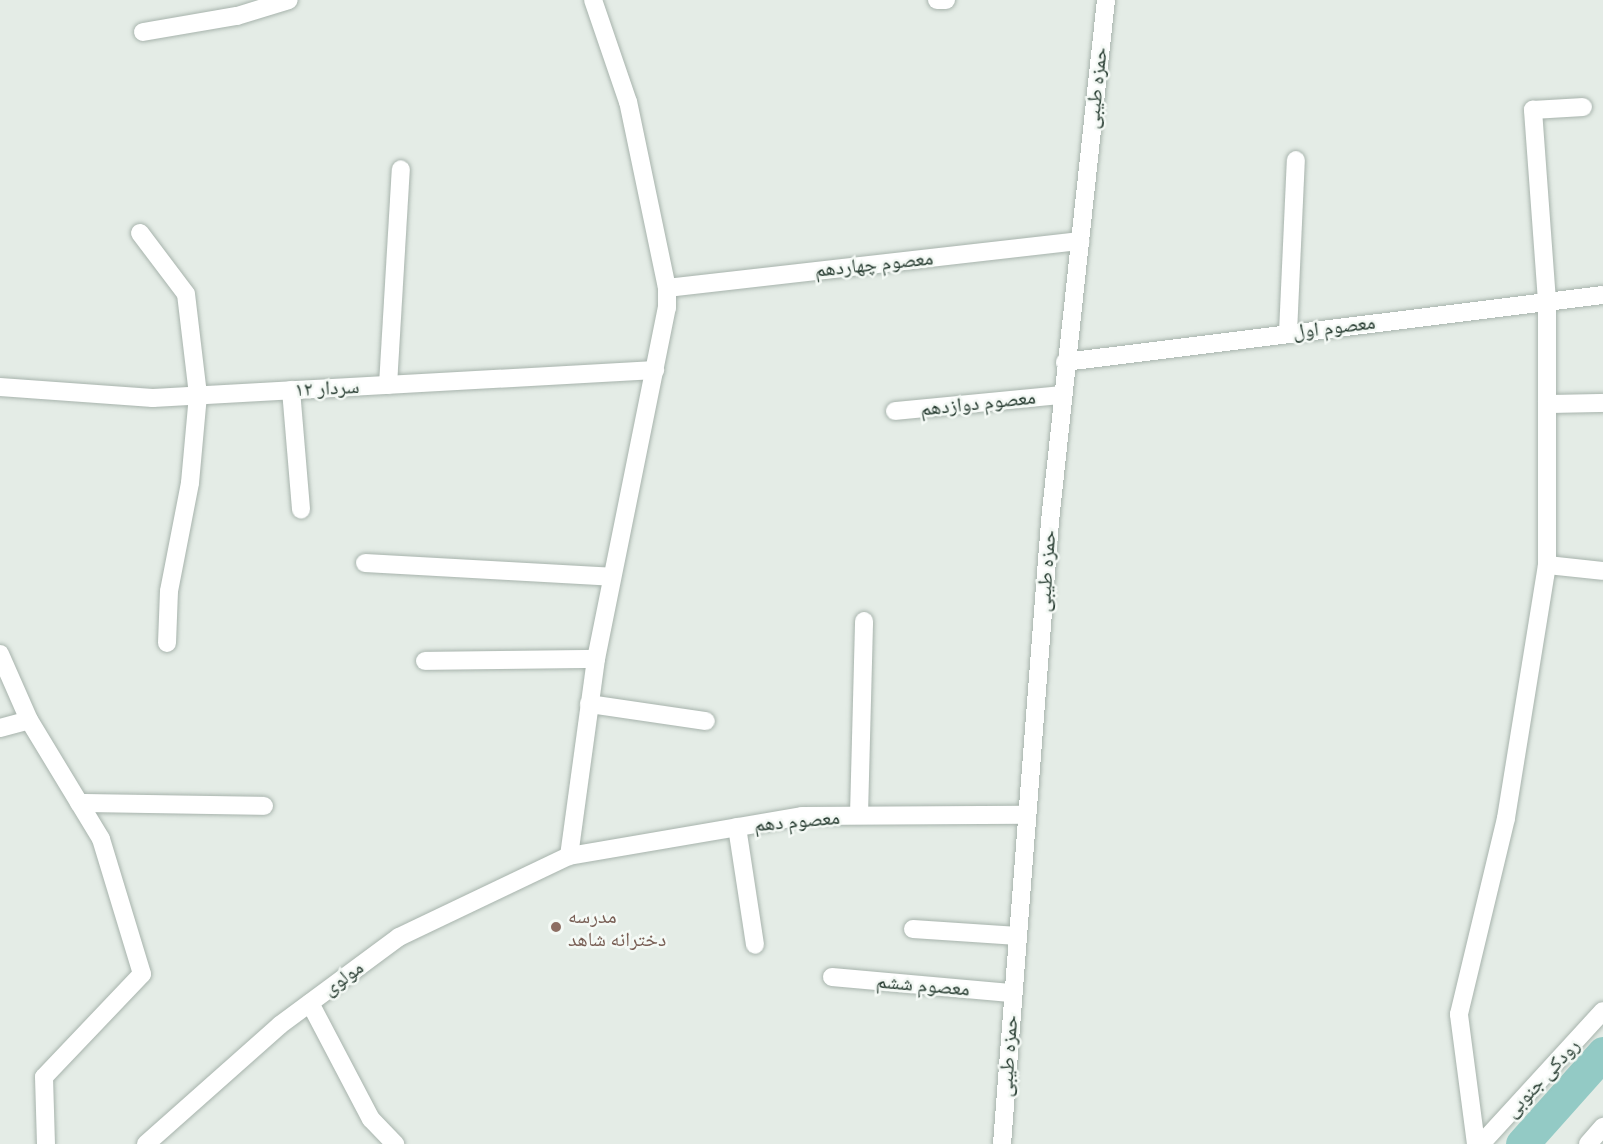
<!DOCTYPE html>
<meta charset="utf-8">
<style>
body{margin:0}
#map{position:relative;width:1603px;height:1144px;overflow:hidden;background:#e4ece6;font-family:Karla,"Noto Naskh Arabic",sans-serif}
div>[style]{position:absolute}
.canal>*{height:33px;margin:-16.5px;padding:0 16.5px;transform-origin:16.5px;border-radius:16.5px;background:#93cac5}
.roads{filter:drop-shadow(0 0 2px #a7b3ac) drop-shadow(0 0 2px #a7b3ac)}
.minor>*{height:18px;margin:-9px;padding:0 9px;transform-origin:9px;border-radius:9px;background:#fff}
.tertiary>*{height:18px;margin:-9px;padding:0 9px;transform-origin:9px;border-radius:9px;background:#fff}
.dots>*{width:16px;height:16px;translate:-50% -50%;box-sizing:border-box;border:3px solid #f4f9f5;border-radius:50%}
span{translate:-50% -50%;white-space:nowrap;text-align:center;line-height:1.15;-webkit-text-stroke:5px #f4f9f5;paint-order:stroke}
.street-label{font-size:20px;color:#263b30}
.education-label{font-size:20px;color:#785e54}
.left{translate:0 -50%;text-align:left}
</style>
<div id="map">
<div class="canal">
<i style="left:1522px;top:1144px;width:122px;rotate:-48.3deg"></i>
</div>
<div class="roads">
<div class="minor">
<i style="left:937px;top:0;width:9px"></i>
<i style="left:143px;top:32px;width:95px;rotate:-9.7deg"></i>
<i style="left:237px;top:16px;width:54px;rotate:-17.1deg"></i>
<i style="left:140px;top:233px;width:76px;rotate:53deg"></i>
<i style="left:186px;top:294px;width:102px;rotate:83.2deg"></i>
<i style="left:198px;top:395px;width:88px;rotate:95.2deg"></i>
<i style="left:190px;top:483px;width:110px;rotate:101deg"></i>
<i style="left:169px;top:591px;width:52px;rotate:92.2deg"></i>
<i style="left:667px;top:288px;width:416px;rotate:-6.5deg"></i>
<i style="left:1288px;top:333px;width:173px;rotate:-87.4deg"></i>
<i style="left:1065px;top:362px;width:542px;rotate:-7.1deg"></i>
<i style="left:388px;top:385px;width:216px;rotate:-86.6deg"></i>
<i style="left:0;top:387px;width:153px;rotate:4.1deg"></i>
<i style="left:153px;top:398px;width:503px;rotate:-3.19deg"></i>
<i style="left:291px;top:390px;width:120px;rotate:85.2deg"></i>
<i style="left:1547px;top:404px;width:56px;rotate:-1deg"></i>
<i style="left:895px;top:411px;width:167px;rotate:-5.5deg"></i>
<i style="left:365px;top:563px;width:247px;rotate:3.2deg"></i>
<i style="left:1547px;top:565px;width:56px;rotate:6.1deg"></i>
<i style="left:0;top:654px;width:72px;rotate:66.3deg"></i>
<i style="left:29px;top:720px;width:139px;rotate:58.8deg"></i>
<i style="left:101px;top:839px;width:141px;rotate:73.1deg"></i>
<i style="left:142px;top:974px;width:142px;rotate:133.6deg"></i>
<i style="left:44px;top:1077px;width:67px;rotate:88.3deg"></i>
<i style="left:425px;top:661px;width:171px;rotate:-0.7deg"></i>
<i style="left:589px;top:704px;width:118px;rotate:8.3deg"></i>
<i style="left:0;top:728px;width:30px;rotate:-15deg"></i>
<i style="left:79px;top:803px;width:185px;rotate:0.9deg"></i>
<i style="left:859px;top:815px;width:194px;rotate:-88.5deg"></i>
<i style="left:737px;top:827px;width:119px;rotate:81.3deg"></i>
<i style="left:913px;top:929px;width:105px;rotate:3.8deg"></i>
<i style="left:832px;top:977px;width:182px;rotate:5.1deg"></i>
<i style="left:310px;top:1003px;width:131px;rotate:62.3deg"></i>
<i style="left:371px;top:1119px;width:35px;rotate:46deg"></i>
<i style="left:1476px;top:1144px;width:131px;rotate:-97.5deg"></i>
<i style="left:1459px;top:1014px;width:202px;rotate:-76.5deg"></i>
<i style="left:1506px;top:818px;width:256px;rotate:-80.8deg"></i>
<i style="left:1547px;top:565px;width:264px;rotate:-90deg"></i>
<i style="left:1547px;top:301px;width:192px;rotate:-94.2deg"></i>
<i style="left:1533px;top:110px;width:50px;rotate:-3.4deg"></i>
<i style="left:1481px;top:1144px;width:180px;rotate:-47.5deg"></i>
<i style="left:1588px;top:1144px;width:23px;rotate:-49deg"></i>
</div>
<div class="tertiary">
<i style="left:569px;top:856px;width:199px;rotate:-82.2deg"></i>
<i style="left:596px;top:659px;width:358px;rotate:-78.6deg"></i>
<i style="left:667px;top:308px;width:20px;rotate:-90deg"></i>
<i style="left:667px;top:288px;width:190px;rotate:-101.8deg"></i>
<i style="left:628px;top:102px;width:108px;rotate:-108.9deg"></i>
<i style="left:146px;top:1144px;width:179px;rotate:-41.6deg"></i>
<i style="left:280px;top:1025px;width:148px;rotate:-36.5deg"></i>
<i style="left:399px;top:937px;width:188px;rotate:-25.5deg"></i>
<i style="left:569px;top:856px;width:236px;rotate:-9.7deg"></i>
<i style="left:802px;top:816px;width:225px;rotate:-0.3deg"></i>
<i style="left:1002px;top:1144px;width:625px;rotate:-85.59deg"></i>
<i style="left:1050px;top:521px;width:524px;rotate:-83.87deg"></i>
</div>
</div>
<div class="dots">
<i style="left:556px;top:927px;background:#8d6e63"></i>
</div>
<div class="street-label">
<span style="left:1096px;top:88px;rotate:-84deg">حمزه طیبی</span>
<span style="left:874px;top:264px;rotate:-6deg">معصوم چهاردهم</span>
<span style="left:1334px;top:327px;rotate:-7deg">معصوم اول</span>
<span style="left:327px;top:388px;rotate:-3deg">سردار ۱۲</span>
<span style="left:978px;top:403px;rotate:-6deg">معصوم دوازدهم</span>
<span style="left:1046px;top:571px;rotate:-86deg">حمزه طیبی</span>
<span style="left:797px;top:821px;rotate:-5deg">معصوم دهم</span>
<span style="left:343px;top:978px;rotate:-36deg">مولوی</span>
<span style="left:923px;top:985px;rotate:5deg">معصوم ششم</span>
<span style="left:1008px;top:1056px;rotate:-86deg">حمزه طیبی</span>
<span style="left:1542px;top:1078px;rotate:-47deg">رودکی جنوبی</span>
</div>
<div class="education-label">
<span class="left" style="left:568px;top:928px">مدرسه<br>دخترانه شاهد</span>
</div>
</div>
